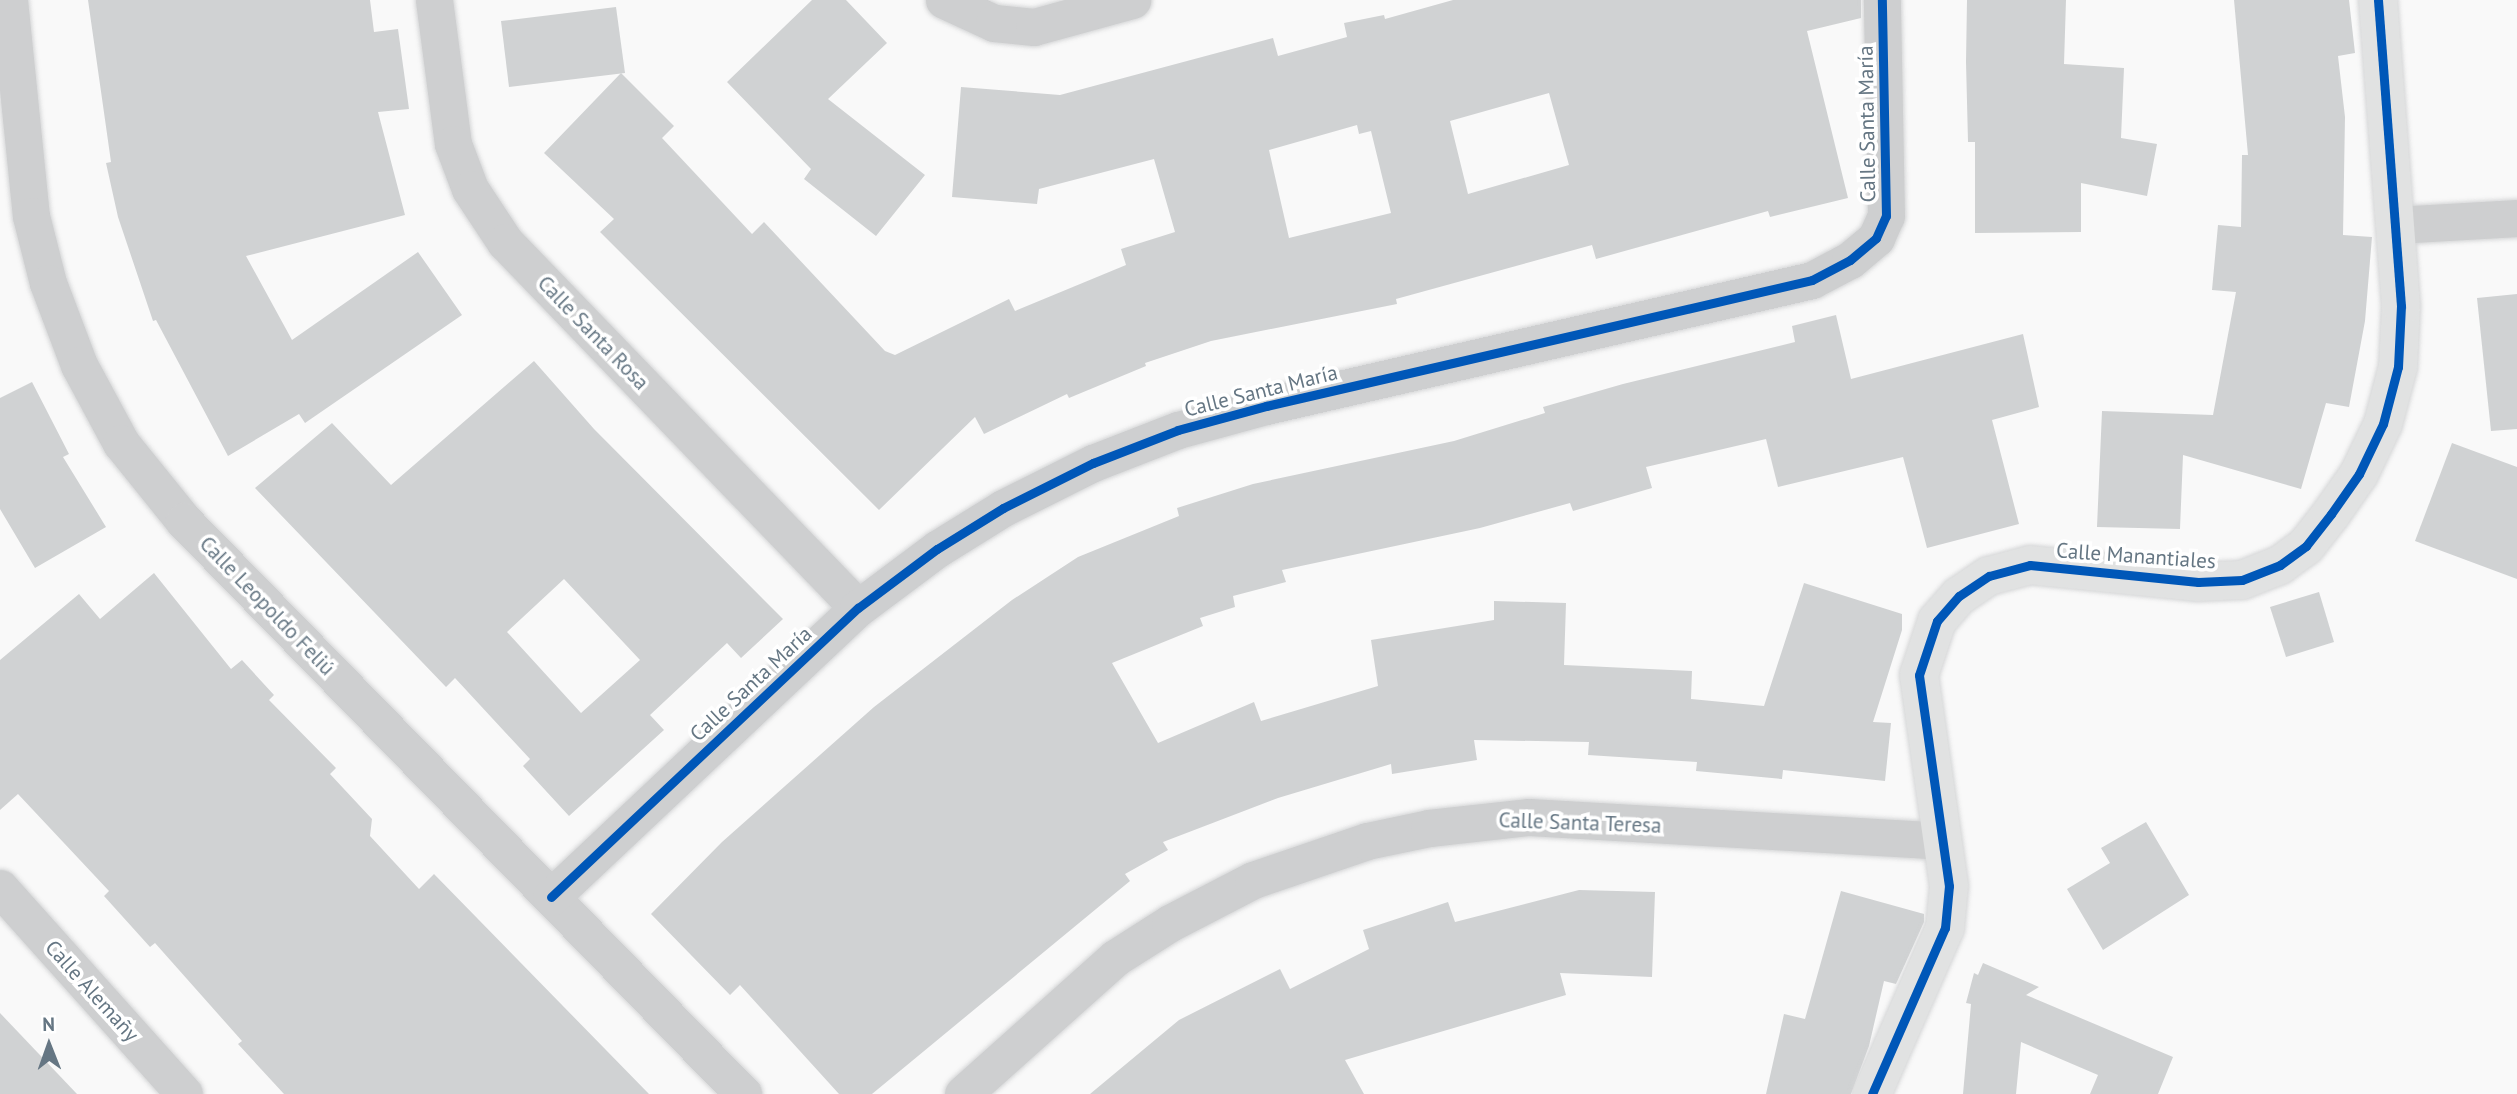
<!DOCTYPE html>
<meta charset="utf-8">
<style>
body{margin:0}
#map{position:relative;width:2517px;height:1094px;overflow:hidden;background:#f9f9f9;font-family:"PT Sans",sans-serif}
div>[style]{position:absolute}
.building>*{inset:0;background:#d0d2d3}
.roads{filter:drop-shadow(0 0 2px #d5d6d7) drop-shadow(0 0 2px #d5d6d7)}
.street>*{height:37px;margin:-18.5px;padding:0 18.5px;transform-origin:18.5px;border-radius:18.5px;background:#cecfd0}
.secondary>*{height:38px;margin:-19px;padding:0 19px;transform-origin:19px;border-radius:19px;background:#e1e2e2}
.cycleway>*{height:9px;margin:-4.5px;padding:0 4.5px;transform-origin:4.5px;border-radius:4.5px;background:#0057b8}
span{translate:-50% -50%;white-space:nowrap;text-align:center;line-height:1.15;-webkit-text-stroke:7px #fff;paint-order:stroke}
.street-label{font-size:21px;color:#657683}
.north{position:absolute;left:14px;top:1010px;width:70px;height:70px;-webkit-text-stroke:5px #fff;paint-order:stroke;rotate:359deg;font-size:19px;font-weight:700;line-height:28px;text-align:center;color:#657683}
.north::after{content:'';display:block;margin:auto;width:24px;height:32px;background:#657683;clip-path:polygon(50% 0,100% 100%,50% 72%,0 100%)}
</style>
<div id="map">
<div class="building">
<i style="clip-path:polygon(88px 0,370px 0,374px 32px,398px 29px,409px 109px,378px 112px,405px 215px,246px 256px,292px 340px,418px 252px,462px 315px,305px 423px,299px 414px,228px 456px,156px 320px,153px 321px,118px 217px,106px 163px,111px 162px)"></i>
<i style="clip-path:polygon(812px 0,846px 0,887px 43px,828px 99px,925px 175px,876px 236px,804px 179px,811px 169px,727px 82px)"></i>
<i style="clip-path:polygon(evenodd,1453px 0,1861px 0,1861px 18px,1807px 31px,1848px 198px,1770px 217px,1768px 211px,1596px 259px,1592px 245px,1396px 299px,1397px 304px,1211px 341px,1145px 363px,1146px 366px,1069px 398px,1067px 394px,984px 434px,975px 417px,879px 510px,600px 232px,614px 219px,544px 153px,621px 73px,674px 126px,662px 138px,752px 234px,764px 222px,885px 351px,895px 355px,1009px 299px,1015px 311px,1126px 265px,1121px 249px,1175px 232px,1154px 159px,1039px 189px,1037px 204px,952px 197px,961px 87px,1060px 95px,1273px 38px,1278px 56px,1347px 37px,1344px 23px,1384px 15px,1385px 19px,1453px 0,1549px 93px,1569px 165px,1468px 194px,1450px 121px,1549px 93px,1453px 0,1357px 125px,1359px 134px,1371px 131px,1391px 213px,1289px 238px,1269px 150px,1357px 125px)"></i>
<i style="clip-path:polygon(1967px 0,2066px 0,2064px 64px,2124px 68px,2121px 138px,2157px 144px,2147px 196px,2081px 183px,2081px 232px,1975px 233px,1975px 142px,1968px 142px,1966px 62px)"></i>
<i style="clip-path:polygon(2234px 0,2349px 0,2355px 53px,2338px 56px,2345px 117px,2343px 235px,2372px 237px,2365px 321px,2349px 407px,2326px 403px,2301px 489px,2183px 455px,2180px 529px,2097px 527px,2102px 411px,2213px 415px,2236px 292px,2212px 290px,2218px 225px,2241px 227px,2242px 155px,2248px 155px)"></i>
<i style="clip-path:polygon(616px 7px,625px 73px,509px 87px,501px 21px)"></i>
<i style="clip-path:polygon(2517px 294px,2517px 429px,2491px 431px,2477px 298px)"></i>
<i style="clip-path:polygon(1836px 315px,1851px 379px,2023px 334px,2039px 407px,1992px 420px,2019px 524px,1927px 548px,1903px 457px,1778px 487px,1766px 439px,1646px 467px,1652px 488px,1573px 511px,1570px 503px,1480px 528px,1282px 570px,1286px 582px,1233px 596px,1235px 607px,1200px 618px,1203px 626px,1112px 663px,1158px 743px,1254px 702px,1261px 721px,1378px 686px,1371px 640px,1494px 620px,1494px 601px,1566px 603px,1564px 665px,1692px 671px,1691px 699px,1764px 706px,1804px 583px,1902px 614px,1902px 630px,1873px 722px,1891px 723px,1885px 781px,1783px 770px,1782px 779px,1696px 771px,1697px 762px,1588px 755px,1589px 742px,1474px 740px,1477px 760px,1392px 774px,1391px 764px,1278px 798px,1163px 842px,1168px 850px,1125px 874px,1130px 881px,872px 1094px,839px 1094px,740px 985px,730px 995px,651px 914px,722px 842px,874px 707px,1012px 600px,1078px 557px,1179px 516px,1177px 508px,1253px 484px,1454px 441px,1545px 413px,1543px 407px,1623px 384px,1795px 342px,1792px 326px)"></i>
<i style="clip-path:polygon(evenodd,534px 361px,594px 429px,783px 619px,741px 658px,727px 643px,650px 715px,664px 730px,569px 816px,523px 766px,530px 759px,455px 678px,446px 687px,255px 488px,332px 423px,391px 485px,534px 361px,564px 579px,640px 660px,581px 713px,507px 632px,564px 579px)"></i>
<i style="clip-path:polygon(32px 382px,69px 454px,63px 457px,106px 527px,35px 568px,0 509px,0 398px)"></i>
<i style="clip-path:polygon(2452px 443px,2517px 467px,2517px 579px,2415px 541px)"></i>
<i style="clip-path:polygon(154px 573px,231px 669px,242px 660px,274px 695px,269px 700px,336px 768px,330px 774px,372px 819px,370px 836px,419px 889px,434px 874px,649px 1094px,284px 1094px,238px 1044px,242px 1041px,155px 943px,150px 947px,104px 896px,109px 891px,18px 794px,0 810px,0 660px,79px 594px,100px 619px)"></i>
<i style="clip-path:polygon(2319px 592px,2334px 642px,2286px 657px,2270px 607px)"></i>
<i style="clip-path:polygon(2146px 822px,2189px 895px,2103px 950px,2067px 889px,2110px 863px,2101px 848px)"></i>
<i style="clip-path:polygon(1579px 890px,1655px 892px,1652px 977px,1560px 973px,1566px 995px,1345px 1060px,1364px 1094px,1090px 1094px,1179px 1020px,1280px 969px,1290px 989px,1369px 949px,1363px 930px,1448px 902px,1455px 922px)"></i>
<i style="clip-path:polygon(1841px 891px,1924px 914px,1924px 922px,1896px 984px,1884px 981px,1869px 1046px,1851px 1094px,1766px 1094px,1784px 1014px,1805px 1019px)"></i>
<i style="clip-path:polygon(1983px 963px,2039px 987px,2026px 995px,2173px 1057px,2158px 1094px,2090px 1094px,2098px 1075px,2021px 1042px,2016px 1094px,1963px 1094px,1971px 1004px,1966px 1003px,1974px 973px,1978px 975px)"></i>
<i style="clip-path:polygon(0 1013px,77px 1094px,0 1094px)"></i>
</div>
<div class="roads">
<div class="street">
<i style="left:9px;top:0;width:217px;rotate:84.2deg"></i>
<i style="left:31px;top:216px;width:69px;rotate:75.8deg"></i>
<i style="left:48px;top:283px;width:88px;rotate:69.3deg"></i>
<i style="left:79px;top:365px;width:89px;rotate:61.7deg"></i>
<i style="left:121px;top:443px;width:100px;rotate:51.1deg"></i>
<i style="left:184px;top:521px;width:801px;rotate:45.71deg"></i>
<i style="left:434px;top:0;width:145px;rotate:82.5deg"></i>
<i style="left:453px;top:144px;width:48px;rotate:69.3deg"></i>
<i style="left:470px;top:189px;width:64px;rotate:56.6deg"></i>
<i style="left:505px;top:242px;width:508px;rotate:46.04deg"></i>
<i style="left:944px;top:0;width:55px;rotate:24.7deg"></i>
<i style="left:994px;top:23px;width:40px;rotate:5.7deg"></i>
<i style="left:1034px;top:27px;width:102px;rotate:-15.4deg"></i>
<i style="left:2396px;top:225px;width:121px;rotate:-3.3deg"></i>
<i style="left:0;top:888px;width:276px;rotate:48.2deg"></i>
<i style="left:551px;top:897px;width:422px;rotate:-43.3deg"></i>
<i style="left:858px;top:608px;width:99px;rotate:-36.8deg"></i>
<i style="left:937px;top:549px;width:78px;rotate:-31.8deg"></i>
<i style="left:1003px;top:508px;width:101px;rotate:-26.6deg"></i>
<i style="left:1093px;top:463px;width:91px;rotate:-21.2deg"></i>
<i style="left:1178px;top:430px;width:91px;rotate:-15.3deg"></i>
<i style="left:1266px;top:406px;width:560px;rotate:-12.99deg"></i>
<i style="left:1812px;top:280px;width:43px;rotate:-27.8deg"></i>
<i style="left:1850px;top:260px;width:34px;rotate:-40deg"></i>
<i style="left:1876px;top:238px;width:24px;rotate:-66deg"></i>
<i style="left:1886px;top:216px;width:216px;rotate:-91.1deg"></i>
<i style="left:963px;top:1094px;width:204px;rotate:-41.8deg"></i>
<i style="left:1115px;top:958px;width:65px;rotate:-32.5deg"></i>
<i style="left:1170px;top:923px;width:93px;rotate:-27.4deg"></i>
<i style="left:1253px;top:880px;width:120px;rotate:-18.9deg"></i>
<i style="left:1367px;top:841px;width:63px;rotate:-11.8deg"></i>
<i style="left:1429px;top:828px;width:101px;rotate:-6.3deg"></i>
<i style="left:1529px;top:817px;width:414px;rotate:3.3deg"></i>
</div>
<div class="secondary">
<i style="left:1872px;top:1094px;width:181px;rotate:-66.3deg"></i>
<i style="left:1945px;top:928px;width:42px;rotate:-84.6deg"></i>
<i style="left:1949px;top:886px;width:213px;rotate:-98.1deg"></i>
<i style="left:1919px;top:675px;width:57px;rotate:-71.6deg"></i>
<i style="left:1937px;top:621px;width:33px;rotate:-49deg"></i>
<i style="left:1959px;top:596px;width:36px;rotate:-34deg"></i>
<i style="left:1989px;top:576px;width:42px;rotate:-15deg"></i>
<i style="left:2030px;top:565px;width:169px;rotate:5.8deg"></i>
<i style="left:2198px;top:582px;width:44px;rotate:-2.6deg"></i>
<i style="left:2242px;top:580px;width:41px;rotate:-21.5deg"></i>
<i style="left:2280px;top:565px;width:32px;rotate:-36deg"></i>
<i style="left:2306px;top:546px;width:41px;rotate:-52deg"></i>
<i style="left:2331px;top:514px;width:49px;rotate:-55deg"></i>
<i style="left:2359px;top:474px;width:55px;rotate:-64.4deg"></i>
<i style="left:2383px;top:424px;width:59px;rotate:-75.3deg"></i>
<i style="left:2398px;top:367px;width:61px;rotate:-87.2deg"></i>
<i style="left:2401px;top:306px;width:307px;rotate:-94.3deg"></i>
</div>
</div>
<div class="cycleway">
<i style="left:551px;top:897px;width:422px;rotate:-43.3deg"></i>
<i style="left:858px;top:608px;width:99px;rotate:-36.8deg"></i>
<i style="left:937px;top:549px;width:78px;rotate:-31.8deg"></i>
<i style="left:1003px;top:508px;width:101px;rotate:-26.6deg"></i>
<i style="left:1093px;top:463px;width:91px;rotate:-21.2deg"></i>
<i style="left:1178px;top:430px;width:91px;rotate:-15.3deg"></i>
<i style="left:1266px;top:406px;width:560px;rotate:-12.99deg"></i>
<i style="left:1812px;top:280px;width:43px;rotate:-27.8deg"></i>
<i style="left:1850px;top:260px;width:34px;rotate:-40deg"></i>
<i style="left:1876px;top:238px;width:24px;rotate:-66deg"></i>
<i style="left:1886px;top:216px;width:216px;rotate:-91.1deg"></i>
<i style="left:1872px;top:1094px;width:181px;rotate:-66.3deg"></i>
<i style="left:1945px;top:928px;width:42px;rotate:-84.6deg"></i>
<i style="left:1949px;top:886px;width:213px;rotate:-98.1deg"></i>
<i style="left:1919px;top:675px;width:57px;rotate:-71.6deg"></i>
<i style="left:1937px;top:621px;width:33px;rotate:-49deg"></i>
<i style="left:1959px;top:596px;width:36px;rotate:-34deg"></i>
<i style="left:1989px;top:576px;width:42px;rotate:-15deg"></i>
<i style="left:2030px;top:565px;width:169px;rotate:5.8deg"></i>
<i style="left:2198px;top:582px;width:44px;rotate:-2.6deg"></i>
<i style="left:2242px;top:580px;width:41px;rotate:-21.5deg"></i>
<i style="left:2280px;top:565px;width:32px;rotate:-36deg"></i>
<i style="left:2306px;top:546px;width:41px;rotate:-52deg"></i>
<i style="left:2331px;top:514px;width:49px;rotate:-55deg"></i>
<i style="left:2359px;top:474px;width:55px;rotate:-64.4deg"></i>
<i style="left:2383px;top:424px;width:59px;rotate:-75.3deg"></i>
<i style="left:2398px;top:367px;width:61px;rotate:-87.2deg"></i>
<i style="left:2401px;top:306px;width:307px;rotate:-94.3deg"></i>
</div>
<div class="street-label">
<span style="left:1867px;top:124px;rotate:-91deg">Calle Santa María</span>
<span style="left:593px;top:333px;rotate:46deg">Calle Santa Rosa</span>
<span style="left:1261px;top:391px;rotate:-14deg">Calle Santa María</span>
<span style="left:2136px;top:556px;rotate:4deg">Calle Manantiales</span>
<span style="left:267px;top:606px;rotate:46deg">Calle Leopoldo Feliú</span>
<span style="left:751px;top:684px;rotate:-43deg">Calle Santa María</span>
<span style="left:1580px;top:823px;rotate:2deg">Calle Santa Teresa</span>
<span style="left:92px;top:991px;rotate:48deg">Calle Alemañy</span>
</div>
<div class="north">N</div>
</div>
